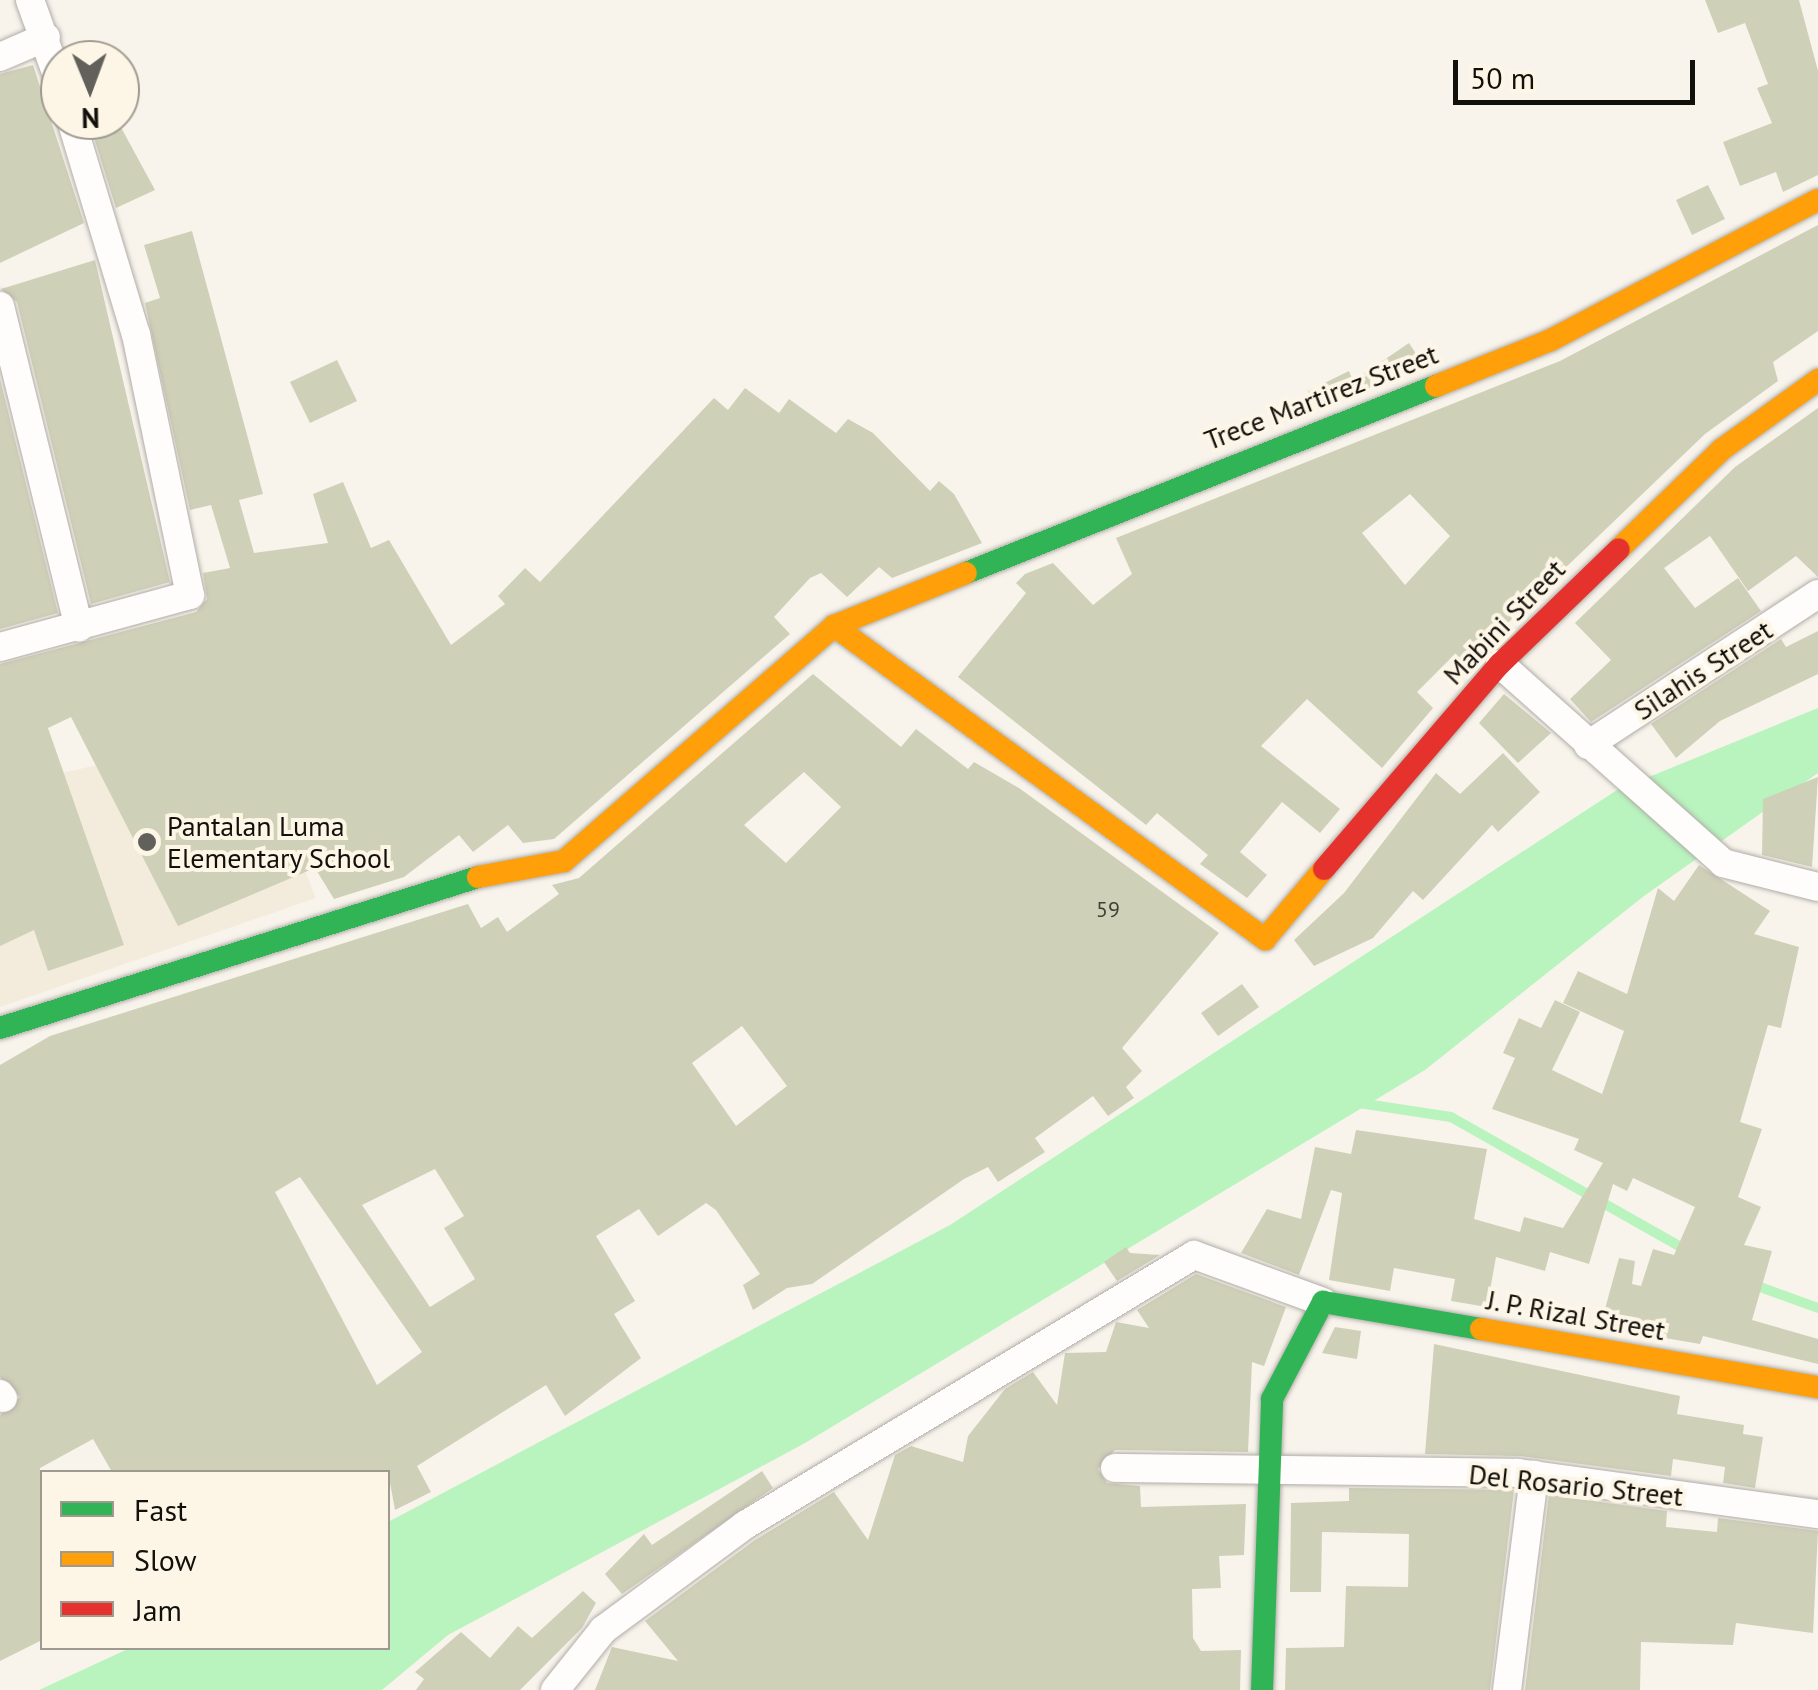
<!DOCTYPE html>
<style>
body{margin:0}
#map{position:relative;width:1818px;height:1690px;overflow:hidden;background:#f8f4ec;font-family:"PT Sans",sans-serif}
div>[style]{position:absolute}
.built>*{inset:0;background:#f3ecdc}
.water>*{inset:0;background:#b9f3be}
.stream>*{height:10px;margin:-5px;padding:0 5px;transform-origin:5px;border-radius:5px;background:#b9f3be}
.building>*{inset:0;background:#cfd0b8}
.roads{filter:drop-shadow(0 0 2px #b0ada7) drop-shadow(0 0 2px #b0ada7)}
.street>*{height:28px;margin:-14px;padding:0 14px;transform-origin:14px;border-radius:14px;background:#fefdfc}
.fast>*{height:22px;margin:-11px;padding:0 11px;transform-origin:11px;border-radius:11px;background:#30b455}
.slow>*{height:22px;margin:-11px;padding:0 11px;transform-origin:11px;border-radius:11px;background:#ff9f0a}
.jam>*{height:22px;margin:-11px;padding:0 11px;transform-origin:11px;border-radius:11px;background:#e5322d}
.dots>*{width:28px;height:28px;translate:-50% -50%;box-sizing:border-box;border:5px solid #fdf6e7;border-radius:50%}
span{translate:-50% -50%;white-space:nowrap;text-align:center;line-height:1.15;-webkit-text-stroke:8px #fdf6e7;paint-order:stroke}
.number-label{font-size:22px;color:#414036}
.number-label span{-webkit-text-stroke-width:0}
.street-label{font-size:28px;color:#12100b}
.poi-label{font-size:28px;color:#12100b}
.left{translate:0 -50%;text-align:left}
.legend{position:absolute;left:40px;top:1470px;width:350px;height:180px;box-sizing:border-box;background:#fdf6e7;border:2px solid #9f9a8f;margin:0;padding:12px 18px;list-style:none;font-size:30px;color:#12100b}
.legend li{display:flex;align-items:center;gap:20px;height:50px}
.legend b{width:50px;border:2px solid #9f9a8f}
.north{position:absolute;left:40px;top:40px;width:100px;height:100px;box-sizing:border-box;background:#fdf6e7;border:2px solid #9f9a8f;border-radius:50%;rotate:179deg;font-size:28px;font-weight:700;line-height:40px;text-align:center;color:#12100b}
.north::after{content:'';display:block;margin:auto;width:35px;height:45px;background:#62605a;clip-path:polygon(50% 0,100% 100%,50% 72%,0 100%)}
.scale{position:absolute;left:1453px;top:60px;width:242px;height:45px;box-sizing:border-box;border:5px solid #12100b;border-top:0;padding-left:12px;font-size:30px;line-height:35px;white-space:nowrap;color:#12100b;-webkit-text-stroke:8px #fdf6e7;paint-order:stroke}
</style>
<div id="map">
<div class="built">
<i style="clip-path:polygon(248px 731px,316px 898px,0 1007px,0 787px)"></i>
</div>
<div class="water">
<i style="clip-path:polygon(1818px 708px,1818px 773px,1644px 896px,1425px 1070px,805px 1443px,448px 1635px,382px 1690px,39px 1690px,130px 1648px,388px 1648px,388px 1522px,950px 1225px,1617px 790px)"></i>
</div>
<div class="stream">
<i style="left:1359px;top:1103px;width:93px;rotate:8.7deg"></i>
<i style="left:1451px;top:1117px;width:274px;rotate:29.5deg"></i>
<i style="left:1749px;top:1283px;width:73px;rotate:19.9deg"></i>
</div>
<div class="building">
<i style="clip-path:polygon(1705px 0,1799px 0,1818px 71px,1818px 175px,1783px 192px,1776px 172px,1740px 186px,1723px 142px,1772px 123px,1757px 88px,1768px 84px,1745px 23px,1718px 33px)"></i>
<i style="clip-path:polygon(33px 65px,84px 223px,0 263px,0 74px)"></i>
<i style="clip-path:polygon(117px 120px,155px 190px,116px 208px,92px 131px)"></i>
<i style="clip-path:polygon(1708px 185px,1725px 219px,1692px 235px,1676px 200px)"></i>
<i style="clip-path:polygon(evenodd,1818px 225px,1818px 331px,1773px 362px,1778px 381px,1705px 434px,1465px 664px,1455px 654px,1417px 692px,1433px 708px,1382px 768px,1307px 699px,1261px 746px,1340px 809px,1320px 833px,1282px 802px,1240px 852px,1267px 875px,1247px 898px,1200px 864px,1208px 855px,1157px 813px,1146px 825px,958px 677px,1026px 593px,1016px 583px,1025px 574px,1053px 563px,1093px 605px,1132px 574px,1116px 538px,1560px 361px,1818px 225px,1410px 494px,1450px 536px,1405px 585px,1362px 533px,1410px 494px)"></i>
<i style="clip-path:polygon(192px 231px,263px 494px,239px 500px,254px 553px,328px 543px,313px 494px,343px 482px,371px 548px,389px 540px,451px 645px,505px 604px,498px 596px,525px 568px,540px 582px,714px 398px,728px 410px,745px 388px,779px 413px,789px 399px,836px 433px,848px 419px,873px 433px,930px 491px,939px 481px,954px 494px,982px 543px,892px 578px,879px 567px,847px 597px,821px 573px,810px 578px,774px 617px,790px 634px,554px 839px,523px 843px,508px 825px,473px 852px,459px 835px,404px 877px,334px 899px,315px 868px,178px 926px,71px 717px,48px 728px,124px 945px,48px 971px,34px 930px,0 946px,0 664px,196px 612px,207px 599px,203px 573px,230px 568px,211px 505px,190px 510px,145px 303px,160px 298px,144px 245px)"></i>
<i style="clip-path:polygon(95px 260px,170px 582px,91px 604px,17px 302px,1px 289px)"></i>
<i style="clip-path:polygon(1409px 343px,1424px 366px,1317px 409px,1308px 391px,1349px 371px,1353px 381px)"></i>
<i style="clip-path:polygon(337px 360px,357px 401px,310px 423px,290px 382px)"></i>
<i style="clip-path:polygon(0 379px,58px 613px,0 629px)"></i>
<i style="clip-path:polygon(1818px 408px,1818px 577px,1796px 556px,1748px 591px,1710px 536px,1664px 568px,1695px 608px,1738px 578px,1761px 611px,1591px 722px,1570px 699px,1611px 660px,1575px 623px,1735px 467px)"></i>
<i style="clip-path:polygon(1818px 631px,1818px 674px,1720px 721px,1676px 758px,1651px 724px,1781px 639px,1786px 647px)"></i>
<i style="clip-path:polygon(evenodd,813px 674px,901px 747px,916px 729px,968px 769px,974px 762px,1019px 788px,1219px 933px,1122px 1048px,1142px 1071px,1126px 1087px,1134px 1098px,1108px 1116px,1093px 1096px,1035px 1138px,1045px 1152px,998px 1182px,988px 1167px,964px 1179px,812px 1284px,787px 1288px,753px 1310px,743px 1285px,760px 1274px,716px 1210px,706px 1203px,658px 1236px,639px 1209px,596px 1236px,635px 1301px,614px 1314px,641px 1358px,565px 1416px,546px 1385px,417px 1466px,431px 1492px,395px 1510px,388px 1472px,112px 1472px,93px 1439px,40px 1468px,42px 1640px,0 1661px,0 1415px,20px 1397px,0 1377px,0 1065px,50px 1036px,468px 904px,481px 928px,498px 917px,507px 932px,559px 894px,552px 885px,579px 878px,813px 674px,804px 772px,841px 807px,786px 863px,744px 825px,804px 772px,813px 674px,742px 1026px,787px 1086px,736px 1126px,692px 1063px,742px 1026px,813px 674px,435px 1169px,464px 1216px,444px 1228px,475px 1279px,430px 1307px,362px 1205px,435px 1169px,813px 674px,300px 1177px,422px 1352px,377px 1385px,275px 1192px,300px 1177px)"></i>
<i style="clip-path:polygon(1504px 694px,1551px 733px,1518px 763px,1479px 723px)"></i>
<i style="clip-path:polygon(1503px 753px,1540px 792px,1498px 832px,1492px 825px,1423px 900px,1413px 891px,1373px 938px,1314px 966px,1294px 940px,1344px 893px,1436px 773px,1460px 794px)"></i>
<i style="clip-path:polygon(1818px 777px,1812px 867px,1762px 855px,1763px 799px)"></i>
<i style="clip-path:polygon(1699px 865px,1770px 911px,1754px 934px,1799px 947px,1781px 1028px,1768px 1025px,1740px 1122px,1762px 1129px,1738px 1197px,1761px 1207px,1744px 1245px,1772px 1251px,1752px 1320px,1818px 1339px,1818px 1364px,1703px 1336px,1700px 1344px,1600px 1327px,1619px 1258px,1635px 1261px,1632px 1284px,1641px 1286px,1653px 1249px,1674px 1255px,1695px 1207px,1633px 1178px,1627px 1191px,1613px 1184px,1589px 1264px,1550px 1252px,1545px 1271px,1496px 1257px,1487px 1307px,1451px 1301px,1455px 1279px,1394px 1268px,1390px 1291px,1329px 1280px,1342px 1193px,1331px 1190px,1299px 1275px,1241px 1253px,1267px 1209px,1301px 1219px,1315px 1147px,1351px 1154px,1356px 1130px,1487px 1149px,1474px 1219px,1520px 1232px,1524px 1217px,1563px 1228px,1603px 1163px,1574px 1150px,1579px 1139px,1492px 1109px,1515px 1058px,1503px 1053px,1519px 1018px,1541px 1028px,1555px 1000px,1580px 1012px,1552px 1070px,1602px 1094px,1624px 1031px,1563px 1003px,1578px 971px,1627px 994px,1658px 888px,1674px 901px)"></i>
<i style="clip-path:polygon(1242px 984px,1259px 1007px,1218px 1036px,1201px 1013px)"></i>
<i style="clip-path:polygon(1126px 1247px,1130px 1253px,1160px 1255px,1117px 1281px,1104px 1262px)"></i>
<i style="clip-path:polygon(1196px 1274px,1286px 1307px,1264px 1366px,1252px 1362px,1248px 1452px,1115px 1450px,1098px 1469px,1107px 1483px,1140px 1486px,1141px 1507px,1246px 1504px,1244px 1555px,1219px 1556px,1221px 1588px,1192px 1589px,1193px 1638px,1201px 1651px,1241px 1650px,1240px 1690px,595px 1690px,612px 1647px,678px 1661px,645px 1621px,755px 1540px,834px 1492px,868px 1540px,895px 1455px,911px 1446px,963px 1462px,968px 1436px,1005px 1389px,1033px 1372px,1057px 1405px,1065px 1353px,1106px 1352px,1116px 1322px,1149px 1328px,1137px 1310px)"></i>
<i style="clip-path:polygon(1335px 1327px,1361px 1331px,1357px 1359px,1322px 1353px)"></i>
<i style="clip-path:polygon(1434px 1344px,1680px 1396px,1677px 1414px,1744px 1425px,1743px 1434px,1763px 1437px,1755px 1488px,1723px 1483px,1725px 1467px,1673px 1459px,1671px 1476px,1520px 1456px,1425px 1454px)"></i>
<i style="clip-path:polygon(762px 1471px,773px 1488px,622px 1594px,605px 1574px,644px 1534px,652px 1545px)"></i>
<i style="clip-path:polygon(1349px 1488px,1514px 1490px,1490px 1690px,1285px 1690px,1286px 1648px,1344px 1647px,1346px 1586px,1408px 1587px,1409px 1534px,1322px 1532px,1321px 1592px,1290px 1592px,1291px 1503px,1349px 1501px)"></i>
<i style="clip-path:polygon(1549px 1495px,1667px 1511px,1666px 1527px,1717px 1532px,1718px 1518px,1818px 1531px,1813px 1633px,1736px 1623px,1733px 1645px,1641px 1642px,1640px 1690px,1525px 1690px)"></i>
<i style="clip-path:polygon(583px 1591px,596px 1603px,582px 1628px,520px 1690px,416px 1690px,424px 1679px,415px 1672px,461px 1632px,490px 1658px,518px 1626px,532px 1638px)"></i>
</div>
<div class="roads">
<div class="street">
<i style="left:30px;top:0;width:89px;rotate:70.3deg"></i>
<i style="left:0;top:57px;width:50px;rotate:-23.5deg"></i>
<i style="left:0;top:306px;width:331px;rotate:76.2deg"></i>
<i style="left:0;top:647px;width:197px;rotate:-15.3deg"></i>
<i style="left:190px;top:595px;width:266px;rotate:-101.7deg"></i>
<i style="left:136px;top:335px;width:225px;rotate:-106.8deg"></i>
<i style="left:1500px;top:664px;width:299px;rotate:41.7deg"></i>
<i style="left:1723px;top:863px;width:98px;rotate:14.2deg"></i>
<i style="left:1588px;top:745px;width:275px;rotate:-33.3deg"></i>
<i style="left:0;top:1394px;width:5px;rotate:53deg"></i>
<i style="left:1115px;top:1468px;width:403px;rotate:0.7deg"></i>
<i style="left:1518px;top:1473px;width:303px;rotate:7.8deg"></i>
<i style="left:555px;top:1690px;width:77px;rotate:-51.3deg"></i>
<i style="left:603px;top:1630px;width:177px;rotate:-36.5deg"></i>
<i style="left:745px;top:1525px;width:524px;rotate:-31.02deg"></i>
<i style="left:1194px;top:1255px;width:137px;rotate:20deg"></i>
<i style="left:1507px;top:1690px;width:217px;rotate:-82.8deg"></i>
</div>
<div class="fast">
<i style="left:966px;top:573px;width:506px;rotate:-21.7deg"></i>
<i style="left:0;top:1028px;width:501px;rotate:-17.53deg"></i>
<i style="left:1262px;top:1690px;width:291px;rotate:-88deg"></i>
<i style="left:1272px;top:1399px;width:110px;rotate:-62.3deg"></i>
<i style="left:1323px;top:1302px;width:160px;rotate:9.7deg"></i>
</div>
<div class="slow">
<i style="left:1436px;top:386px;width:124px;rotate:-21.8deg"></i>
<i style="left:1551px;top:340px;width:301px;rotate:-27.7deg"></i>
<i style="left:1619px;top:549px;width:142px;rotate:-44.1deg"></i>
<i style="left:1721px;top:450px;width:120px;rotate:-35.8deg"></i>
<i style="left:834px;top:626px;width:533px;rotate:35.99deg"></i>
<i style="left:1265px;top:939px;width:92px;rotate:-49.9deg"></i>
<i style="left:478px;top:877px;width:87px;rotate:-10.5deg"></i>
<i style="left:564px;top:861px;width:358px;rotate:-41deg"></i>
<i style="left:834px;top:626px;width:142px;rotate:-21.9deg"></i>
<i style="left:1481px;top:1329px;width:342px;rotate:9.8deg"></i>
</div>
<div class="jam">
<i style="left:1324px;top:869px;width:270px;rotate:-49.4deg"></i>
<i style="left:1500px;top:664px;width:165px;rotate:-44deg"></i>
</div>
</div>
<div class="dots">
<i style="left:147px;top:842px;background:#62605a"></i>
</div>
<div class="number-label">
<span style="left:1108px;top:910px">59</span>
</div>
<div class="street-label">
<span style="left:1321px;top:397px;rotate:-21deg">Trece Martirez Street</span>
<span style="left:1504px;top:622px;rotate:-46deg">Mabini Street</span>
<span style="left:1703px;top:670px;rotate:-33deg">Silahis Street</span>
<span style="left:1576px;top:1315px;rotate:10deg">J. P. Rizal Street</span>
<span style="left:1576px;top:1485px;rotate:6deg">Del Rosario Street</span>
</div>
<div class="poi-label">
<span class="left" style="left:167px;top:842px">Pantalan Luma<br>Elementary School</span>
</div>
<ul class="legend">
<li><b style="height:12px;background:#30b455"></b>Fast</li>
<li><b style="height:12px;background:#ff9f0a"></b>Slow</li>
<li><b style="height:12px;background:#e5322d"></b>Jam</li>
</ul>
<div class="north">N</div>
<div class="scale">50 m</div>
</div>
